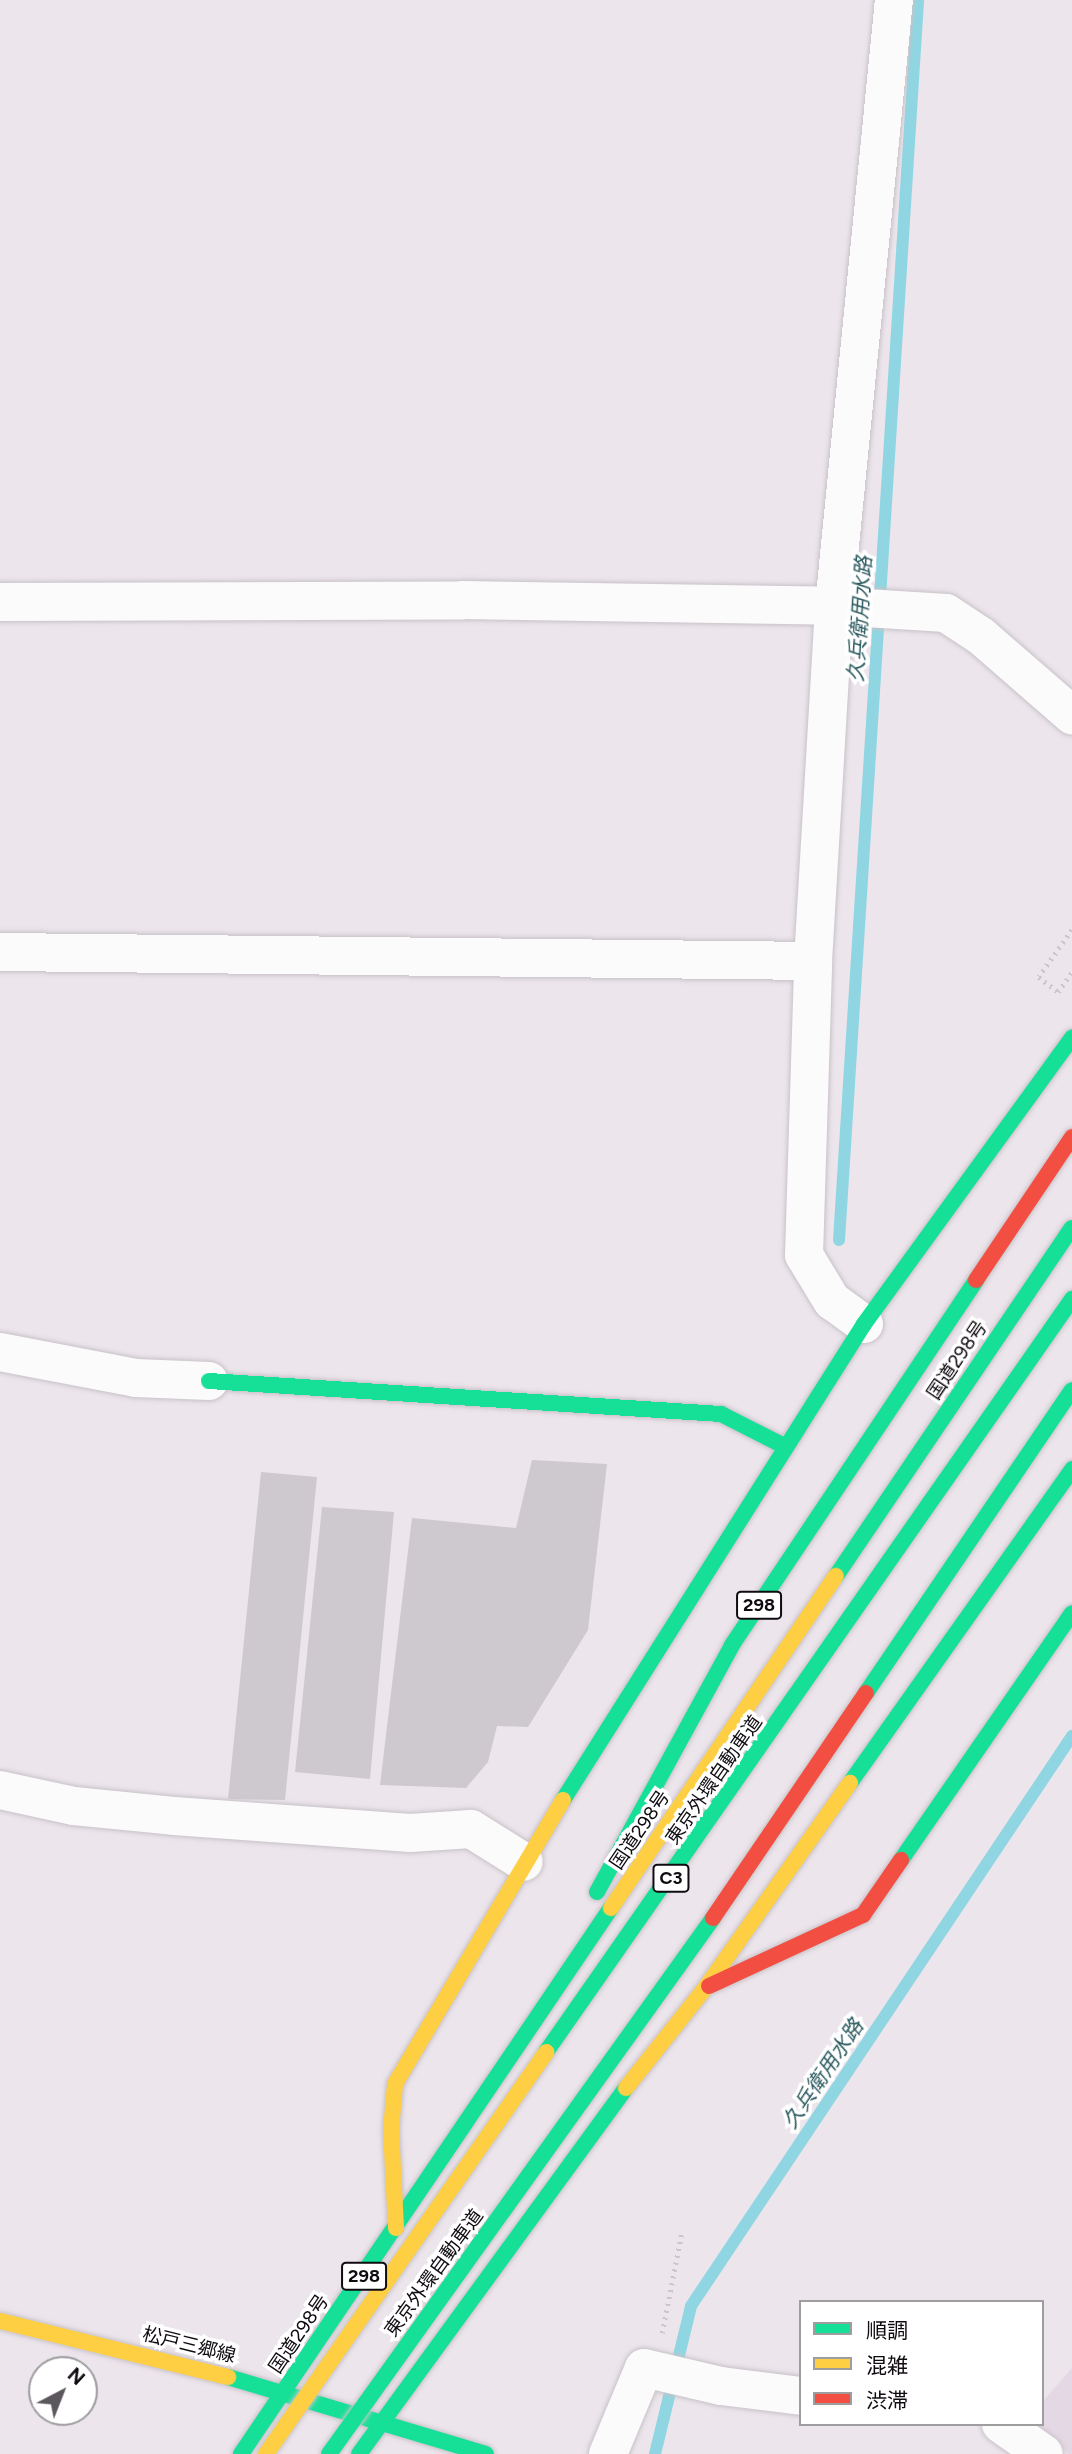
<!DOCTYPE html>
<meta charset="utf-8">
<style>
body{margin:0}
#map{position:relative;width:1072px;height:2454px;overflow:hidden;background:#ece5ec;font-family:Figtree,"Noto Sans JP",sans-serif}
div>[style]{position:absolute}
.built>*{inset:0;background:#e5d8e5}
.stream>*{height:12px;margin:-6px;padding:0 6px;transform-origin:6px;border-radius:6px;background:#8fd6e2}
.building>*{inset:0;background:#cec9cf}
.path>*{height:4.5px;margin-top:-2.25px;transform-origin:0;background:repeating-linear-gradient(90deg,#cac7ca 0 2px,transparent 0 7px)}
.roads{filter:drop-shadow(0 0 2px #c8c2c8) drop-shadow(0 0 2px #c8c2c8)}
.street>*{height:38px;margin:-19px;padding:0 19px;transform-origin:19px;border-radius:19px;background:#fcfbfc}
.fast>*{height:16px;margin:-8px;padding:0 8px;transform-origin:8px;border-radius:8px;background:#16e098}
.slow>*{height:16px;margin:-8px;padding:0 8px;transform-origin:8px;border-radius:8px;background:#ffcf43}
.jam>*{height:16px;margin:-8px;padding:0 8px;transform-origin:8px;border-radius:8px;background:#f24e42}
.bridges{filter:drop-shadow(0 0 2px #c8c5c8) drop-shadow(0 0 2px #c8c5c8)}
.fast-bridge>*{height:16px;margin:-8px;padding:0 8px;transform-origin:8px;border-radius:8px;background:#16e098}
.slow-bridge>*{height:16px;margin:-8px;padding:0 8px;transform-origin:8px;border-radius:8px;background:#ffcf43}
.jam-bridge>*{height:16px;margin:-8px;padding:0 8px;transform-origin:8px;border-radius:8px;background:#f24e42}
span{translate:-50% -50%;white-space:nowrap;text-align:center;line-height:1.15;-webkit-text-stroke:7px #fff;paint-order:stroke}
.shield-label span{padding:2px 5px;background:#fff;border:2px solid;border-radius:5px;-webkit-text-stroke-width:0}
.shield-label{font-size:18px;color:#0f0b10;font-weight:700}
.street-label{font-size:19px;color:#0f0b10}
.water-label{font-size:21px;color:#2d5b61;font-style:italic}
.legend{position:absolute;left:799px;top:2300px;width:245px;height:126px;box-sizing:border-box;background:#fff;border:2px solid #9f9d9f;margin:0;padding:9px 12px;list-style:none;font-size:21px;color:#0f0b10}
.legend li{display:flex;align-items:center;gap:14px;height:35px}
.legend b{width:35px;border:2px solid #9f9d9f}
.north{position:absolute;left:28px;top:2356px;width:70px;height:70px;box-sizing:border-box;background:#fff;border:2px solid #9f9d9f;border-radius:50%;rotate:42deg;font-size:19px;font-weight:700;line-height:28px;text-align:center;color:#0f0b10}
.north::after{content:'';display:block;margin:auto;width:24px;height:32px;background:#5c575d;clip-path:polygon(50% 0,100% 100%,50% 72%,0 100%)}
</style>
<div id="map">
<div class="built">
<i style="clip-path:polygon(1072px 2368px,1072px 2454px,1069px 2454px,1035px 2424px,1042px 2424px,1042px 2402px)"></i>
</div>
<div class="stream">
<i style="left:839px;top:1240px;width:1243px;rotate:-86.35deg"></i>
<i style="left:655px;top:2454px;width:152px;rotate:-76.3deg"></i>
<i style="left:691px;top:2306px;width:686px;rotate:-56.24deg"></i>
</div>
<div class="building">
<i style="clip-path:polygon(532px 1460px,607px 1464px,588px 1630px,528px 1727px,497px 1726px,488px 1762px,466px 1788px,380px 1785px,412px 1518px,516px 1528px)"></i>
<i style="clip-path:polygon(261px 1472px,317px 1477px,285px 1800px,228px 1799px)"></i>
<i style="clip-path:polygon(322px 1507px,394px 1512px,370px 1779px,295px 1772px)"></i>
</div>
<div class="path">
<i style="left:1072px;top:930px;width:57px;rotate:125.1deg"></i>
<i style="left:1039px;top:977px;width:24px;rotate:38deg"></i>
<i style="left:1058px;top:992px;width:24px;rotate:-55deg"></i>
<i style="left:662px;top:2333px;width:104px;rotate:-78.9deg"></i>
</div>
<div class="roads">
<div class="street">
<i style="left:0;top:602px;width:463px;rotate:-0.2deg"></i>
<i style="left:463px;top:600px;width:371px;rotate:0.9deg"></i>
<i style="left:834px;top:606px;width:112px;rotate:3.6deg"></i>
<i style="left:946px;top:613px;width:42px;rotate:33.3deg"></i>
<i style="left:981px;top:636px;width:121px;rotate:41deg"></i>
<i style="left:0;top:952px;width:813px;rotate:0.63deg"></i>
<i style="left:864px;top:1324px;width:39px;rotate:-144deg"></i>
<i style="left:832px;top:1301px;width:54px;rotate:-121.3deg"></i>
<i style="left:804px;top:1255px;width:294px;rotate:-88.2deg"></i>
<i style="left:813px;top:961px;width:356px;rotate:-86.6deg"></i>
<i style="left:834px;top:606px;width:609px;rotate:-84.35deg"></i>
<i style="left:0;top:1352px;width:138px;rotate:10.8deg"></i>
<i style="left:136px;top:1378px;width:73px;rotate:2.4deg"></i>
<i style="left:0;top:1790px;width:76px;rotate:12.2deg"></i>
<i style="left:74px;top:1806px;width:100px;rotate:5.7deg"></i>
<i style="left:174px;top:1816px;width:237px;rotate:4.1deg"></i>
<i style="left:410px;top:1833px;width:61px;rotate:-3.8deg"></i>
<i style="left:471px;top:1829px;width:62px;rotate:31.9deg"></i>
<i style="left:1001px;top:2424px;width:52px;rotate:34.9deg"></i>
<i style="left:608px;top:2454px;width:93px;rotate:-67.3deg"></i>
<i style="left:644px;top:2368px;width:79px;rotate:13.2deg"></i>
<i style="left:721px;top:2386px;width:81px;rotate:7.1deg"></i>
</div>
<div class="fast">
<i style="left:209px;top:1381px;width:513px;rotate:3.69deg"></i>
<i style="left:721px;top:1414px;width:71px;rotate:26.9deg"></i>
<i style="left:836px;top:1576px;width:420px;rotate:-55.9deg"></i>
<i style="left:850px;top:1783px;width:385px;rotate:-54.7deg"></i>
<i style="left:563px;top:1800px;width:563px;rotate:-57.69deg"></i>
<i style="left:864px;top:1324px;width:354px;rotate:-54deg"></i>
<i style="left:901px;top:1860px;width:300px;rotate:-55.3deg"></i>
<i style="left:597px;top:1892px;width:281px;rotate:-61.3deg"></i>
<i style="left:732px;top:1645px;width:439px;rotate:-56.2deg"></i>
<i style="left:228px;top:2377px;width:269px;rotate:16.6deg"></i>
<i style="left:241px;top:2454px;width:660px;rotate:-55.88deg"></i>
<i style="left:359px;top:2454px;width:453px;rotate:-53.9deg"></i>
</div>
<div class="slow">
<i style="left:611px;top:1908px;width:401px;rotate:-55.9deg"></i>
<i style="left:626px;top:2088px;width:129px;rotate:-51.6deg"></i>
<i style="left:706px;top:1987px;width:250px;rotate:-54.8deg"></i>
<i style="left:396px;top:2228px;width:98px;rotate:-92.9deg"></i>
<i style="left:391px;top:2130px;width:46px;rotate:-85deg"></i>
<i style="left:395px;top:2084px;width:330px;rotate:-59.4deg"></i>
<i style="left:0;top:2321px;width:235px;rotate:13.8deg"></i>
</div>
<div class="jam">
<i style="left:976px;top:1280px;width:172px;rotate:-56.1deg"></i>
<i style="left:709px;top:1986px;width:170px;rotate:-24.8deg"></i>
<i style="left:863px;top:1915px;width:67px;rotate:-55.4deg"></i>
</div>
</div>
<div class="bridges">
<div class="fast-bridge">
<i style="left:866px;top:1693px;width:366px;rotate:-55.8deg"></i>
<i style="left:546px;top:2052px;width:919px;rotate:-55.06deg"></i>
<i style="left:329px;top:2454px;width:659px;rotate:-54.38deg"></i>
</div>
<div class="slow-bridge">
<i style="left:266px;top:2454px;width:490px;rotate:-55.1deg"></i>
</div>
<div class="jam-bridge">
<i style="left:713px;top:1918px;width:272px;rotate:-55.8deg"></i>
</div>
</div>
<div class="shield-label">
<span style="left:759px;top:1605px">298</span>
<span style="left:671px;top:1878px">C3</span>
<span style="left:364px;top:2276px">298</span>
</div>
<div class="street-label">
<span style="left:957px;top:1360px;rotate:-56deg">国道298号</span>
<span style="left:714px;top:1780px;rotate:-55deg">東京外環自動車道</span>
<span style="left:640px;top:1830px;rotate:-56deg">国道298号</span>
<span style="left:434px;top:2273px;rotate:-54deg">東京外環自動車道</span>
<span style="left:299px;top:2334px;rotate:-56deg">国道298号</span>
<span style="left:189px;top:2345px;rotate:14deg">松戸三郷線</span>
</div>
<div class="water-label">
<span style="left:860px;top:619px;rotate:-86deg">久兵衛用水路</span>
<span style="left:823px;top:2074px;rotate:-56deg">久兵衛用水路</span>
</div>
<ul class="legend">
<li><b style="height:9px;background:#16e098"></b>順調</li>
<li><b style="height:9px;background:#ffcf43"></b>混雑</li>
<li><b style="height:9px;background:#f24e42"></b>渋滞</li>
</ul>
<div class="north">N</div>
</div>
